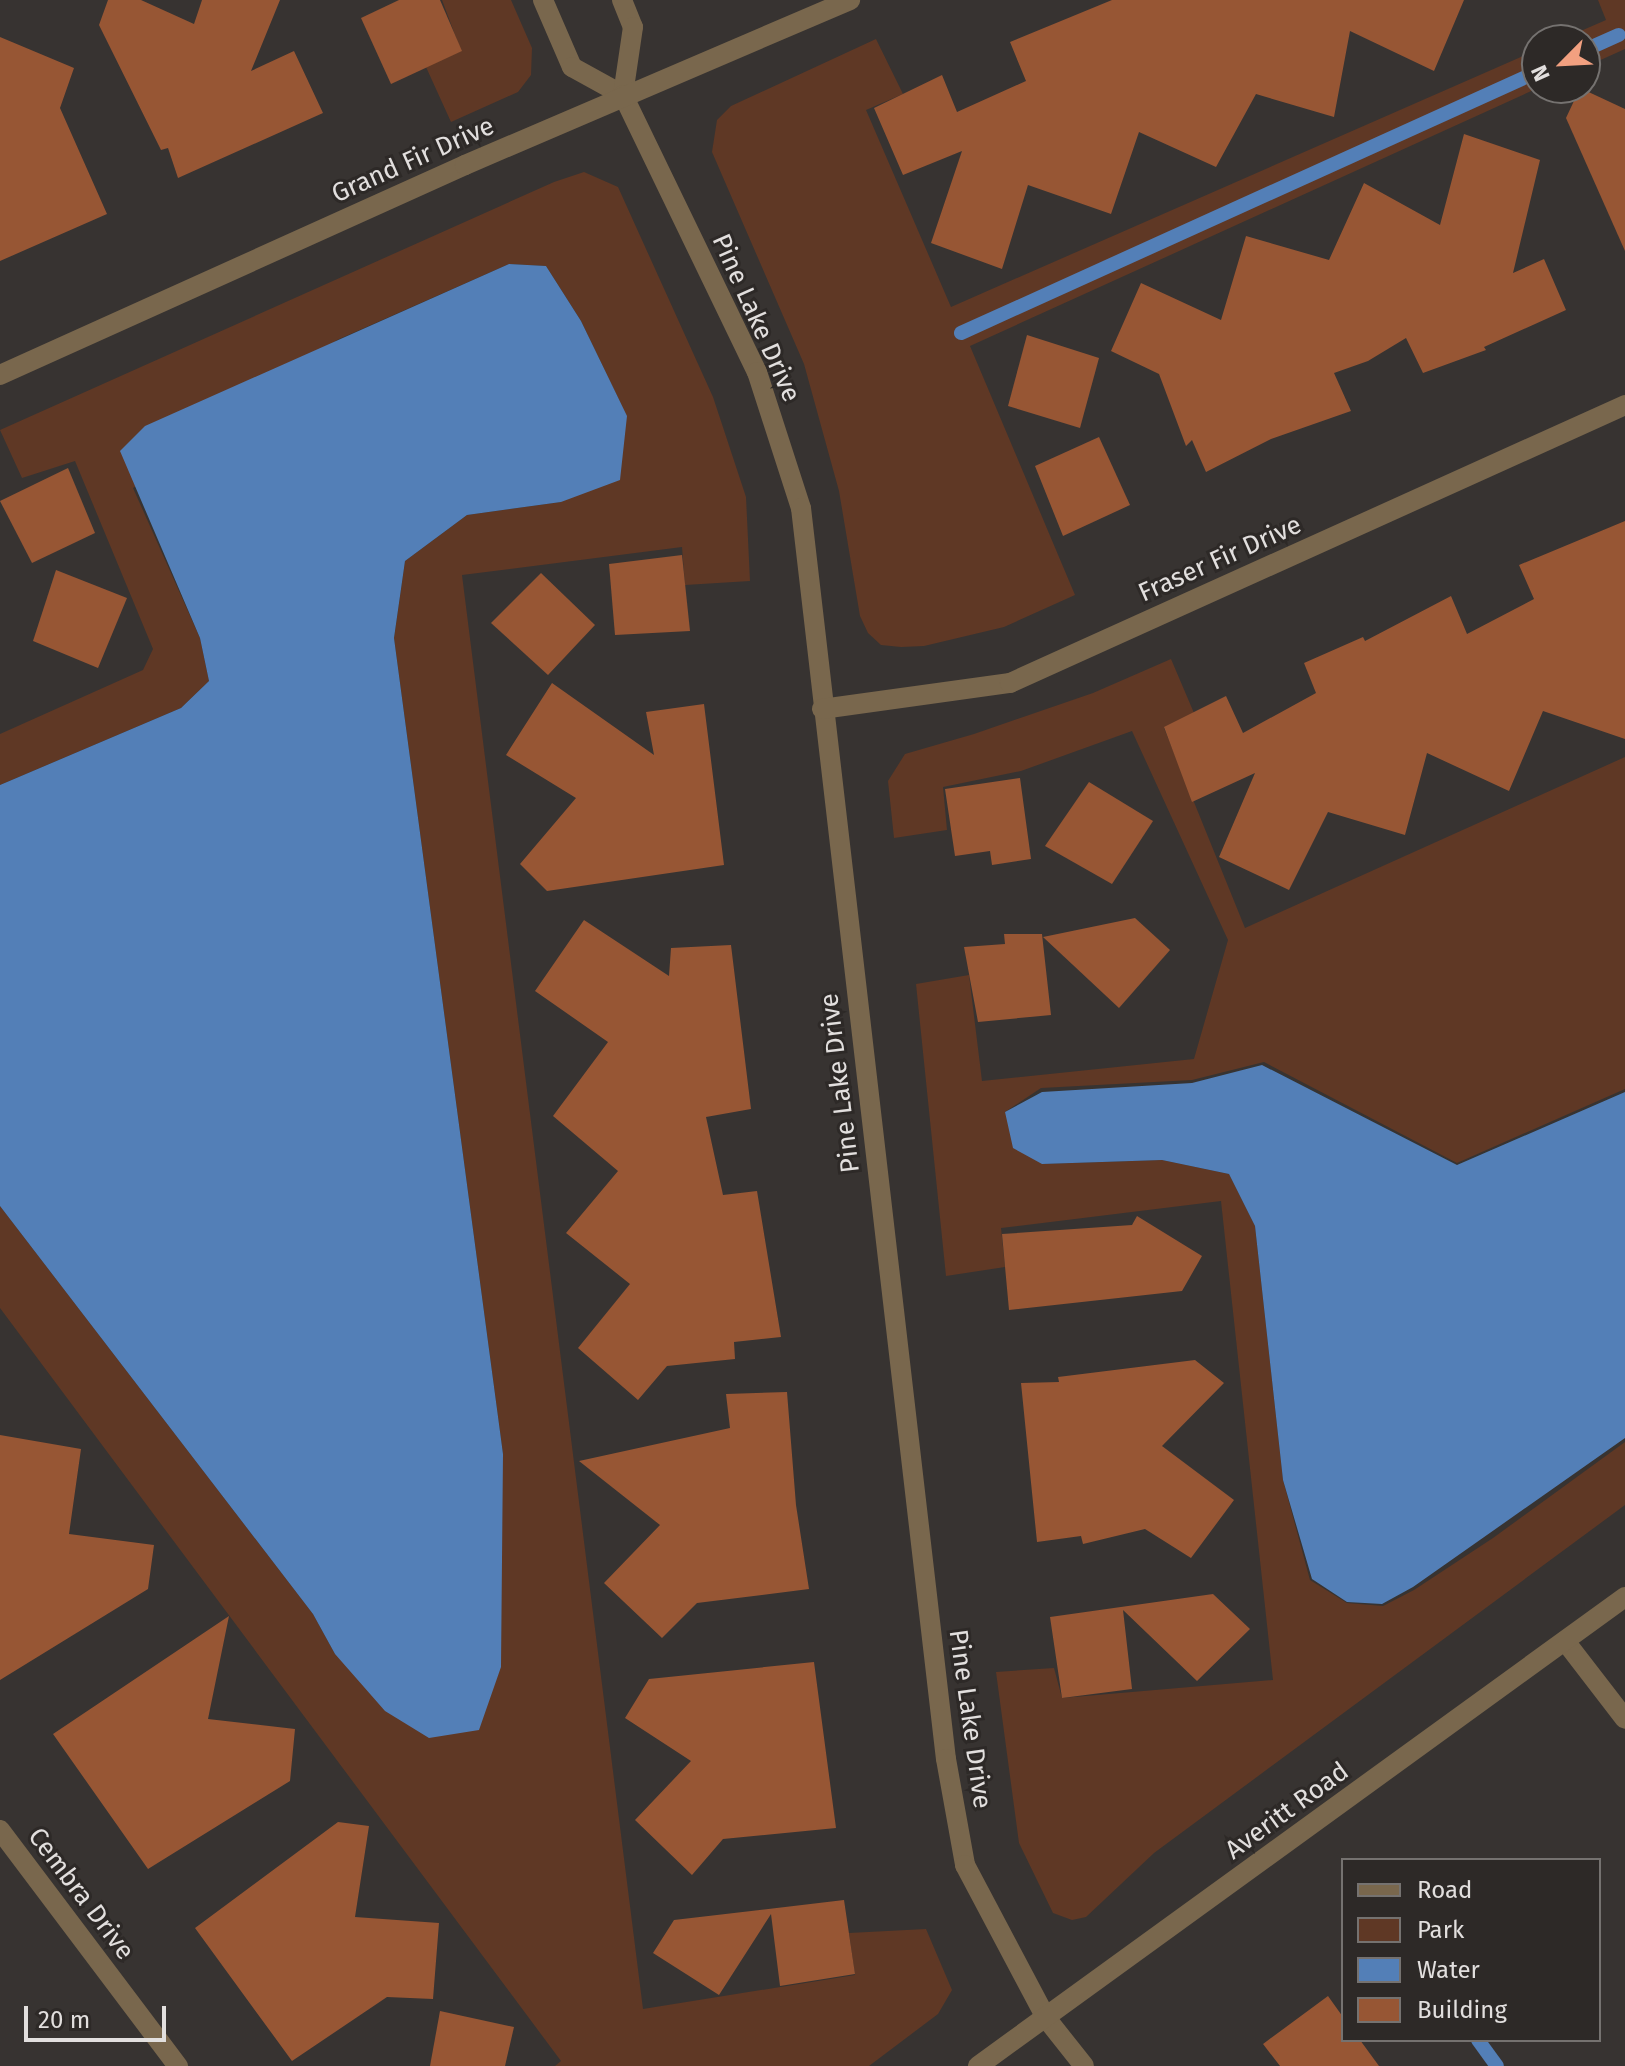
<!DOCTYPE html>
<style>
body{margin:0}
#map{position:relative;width:1625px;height:2066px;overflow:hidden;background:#373331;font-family:"Fira Sans",sans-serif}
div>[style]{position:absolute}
.green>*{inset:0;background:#5f3825}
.water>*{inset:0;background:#537fb7}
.stream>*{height:14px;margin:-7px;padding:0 7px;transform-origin:7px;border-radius:7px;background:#537fb7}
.building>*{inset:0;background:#975634}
.minor>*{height:20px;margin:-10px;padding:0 10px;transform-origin:10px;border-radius:10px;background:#79674d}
span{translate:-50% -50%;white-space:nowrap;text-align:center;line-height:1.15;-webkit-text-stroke:6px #2d2927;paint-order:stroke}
.street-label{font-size:26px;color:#e2dfde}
.legend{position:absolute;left:1341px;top:1858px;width:260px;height:184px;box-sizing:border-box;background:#2d2927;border:2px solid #757270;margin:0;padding:10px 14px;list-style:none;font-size:24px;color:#e2dfde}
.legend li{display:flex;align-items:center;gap:16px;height:40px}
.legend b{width:40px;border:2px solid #757270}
.north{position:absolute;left:1521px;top:24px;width:80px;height:80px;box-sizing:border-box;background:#2d2927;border:2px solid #757270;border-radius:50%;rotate:246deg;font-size:22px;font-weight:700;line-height:32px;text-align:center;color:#e2dfde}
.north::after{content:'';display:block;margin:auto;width:28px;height:36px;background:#f2a080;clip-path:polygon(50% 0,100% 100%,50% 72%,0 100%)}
.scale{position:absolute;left:24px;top:2006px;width:142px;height:36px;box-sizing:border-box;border:4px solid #e2dfde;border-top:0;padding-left:10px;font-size:24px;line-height:28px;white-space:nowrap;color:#e2dfde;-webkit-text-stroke:6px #2d2927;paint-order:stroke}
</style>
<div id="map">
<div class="green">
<i style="clip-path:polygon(442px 0,511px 0,532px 48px,531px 75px,518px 92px,451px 122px,426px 67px,461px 51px)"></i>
<i style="clip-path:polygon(1598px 0,1625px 0,1625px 49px,1585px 67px,1585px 40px,1560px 40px,1606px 20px)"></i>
<i style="clip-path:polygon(876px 39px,903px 94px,866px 110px,951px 307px,1537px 50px,1538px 88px,970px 346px,1075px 595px,1004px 627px,924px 646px,901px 647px,881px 645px,868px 633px,860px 616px,839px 491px,804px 364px,712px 152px,717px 120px,731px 106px)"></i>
<i style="clip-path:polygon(584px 172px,618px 187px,713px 397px,746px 497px,750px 581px,685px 585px,682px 547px,462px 575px,643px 2009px,855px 1975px,849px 1933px,926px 1929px,952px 1990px,938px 2014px,869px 2066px,555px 2066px,561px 2061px,0 1308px,0 1206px,313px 1614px,335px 1654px,503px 1454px,394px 638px,405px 561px,467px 515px,561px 502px,626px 415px,581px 321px,546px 266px,509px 264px,337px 340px,133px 488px,200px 638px,209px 681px,181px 708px,0 785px,0 734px,143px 670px,153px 649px,75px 461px,22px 478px,0 430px,554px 182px)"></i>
<i style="clip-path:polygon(1171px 659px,1194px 713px,1164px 728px,1245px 928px,1625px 757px,1625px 1089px,1457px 1163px,1264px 1062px,1192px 1080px,1041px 1088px,1005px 1112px,1042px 1164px,1162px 1160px,1229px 1174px,1255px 1226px,1283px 1480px,1310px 1580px,1347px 1603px,1383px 1606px,1414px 1590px,1493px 1538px,1625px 1442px,1625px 1505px,1154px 1853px,1086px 1917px,1072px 1920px,1053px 1913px,1019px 1843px,996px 1672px,1054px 1668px,1062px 1698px,1273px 1680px,1221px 1201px,1001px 1228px,1005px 1267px,946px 1276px,916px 984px,969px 975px,982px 1081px,1194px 1059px,1228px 940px,1132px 731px,1021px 771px,943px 787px,947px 830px,894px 838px,888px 781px,905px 754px,974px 734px,1093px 693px)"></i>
</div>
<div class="water">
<i style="clip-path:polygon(509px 264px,546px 266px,581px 321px,627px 416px,620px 480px,561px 502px,467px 515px,405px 561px,394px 638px,503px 1454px,501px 1667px,479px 1730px,429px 1738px,385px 1711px,335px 1654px,313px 1614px,0 1206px,0 785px,181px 708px,209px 681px,200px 638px,120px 451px,145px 426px)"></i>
<i style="clip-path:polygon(1262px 1065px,1457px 1165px,1625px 1092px,1625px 1438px,1413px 1587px,1382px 1604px,1347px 1602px,1312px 1579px,1283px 1480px,1255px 1226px,1229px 1174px,1162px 1160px,1042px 1164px,1013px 1148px,1005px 1112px,1042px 1092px,1192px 1083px)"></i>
</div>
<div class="stream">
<i style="left:1585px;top:50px;width:37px;rotate:-24deg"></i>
<i style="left:961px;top:333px;width:632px;rotate:-24.38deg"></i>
<i style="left:1478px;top:2040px;width:32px;rotate:54deg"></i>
</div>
<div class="building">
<i style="clip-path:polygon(108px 0,141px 0,194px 24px,202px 0,280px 0,251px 71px,294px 51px,323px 113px,178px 178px,168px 148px,161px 150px,99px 25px)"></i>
<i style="clip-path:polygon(399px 0,440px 0,462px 51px,391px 84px,361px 18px)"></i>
<i style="clip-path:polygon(1112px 0,1464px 0,1434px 71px,1350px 31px,1334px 117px,1256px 94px,1216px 167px,1139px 132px,1111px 214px,1028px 185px,1002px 269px,931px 243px,962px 151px,903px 175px,874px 108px,942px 75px,957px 112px,1026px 81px,1010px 42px)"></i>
<i style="clip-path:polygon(0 37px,74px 68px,60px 108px,107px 214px,0 261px)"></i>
<i style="clip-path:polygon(1580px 88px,1625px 109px,1625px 251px,1566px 118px)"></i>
<i style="clip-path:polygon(1464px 134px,1540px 160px,1513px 273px,1544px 259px,1566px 310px,1484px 347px,1486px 350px,1423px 373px,1406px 338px,1368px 361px,1334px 373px,1351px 411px,1271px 439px,1206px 472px,1192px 440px,1186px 446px,1159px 374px,1111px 351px,1141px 283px,1221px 320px,1246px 236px,1329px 260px,1364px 183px,1440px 225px)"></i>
<i style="clip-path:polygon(1027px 335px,1099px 358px,1080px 428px,1008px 406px)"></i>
<i style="clip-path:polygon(1099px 437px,1130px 505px,1063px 536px,1035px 466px)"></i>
<i style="clip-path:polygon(68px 468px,95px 533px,32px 563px,0 501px)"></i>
<i style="clip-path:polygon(1625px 521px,1625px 739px,1543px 711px,1509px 791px,1427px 753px,1405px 835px,1328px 812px,1289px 890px,1219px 857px,1255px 773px,1192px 802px,1164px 727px,1226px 696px,1243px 733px,1316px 693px,1304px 663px,1363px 637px,1365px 641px,1451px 596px,1467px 634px,1534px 599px,1519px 565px)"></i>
<i style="clip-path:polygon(682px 555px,690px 631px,615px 635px,609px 564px)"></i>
<i style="clip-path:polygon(56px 570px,127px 598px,98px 668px,33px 641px)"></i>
<i style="clip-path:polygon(541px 573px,595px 625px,548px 675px,491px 623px)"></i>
<i style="clip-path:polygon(552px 683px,654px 755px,646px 712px,704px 704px,724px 865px,547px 891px,520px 864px,576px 798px,506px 755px)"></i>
<i style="clip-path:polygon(1020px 778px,1031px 859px,992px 865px,990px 851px,955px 856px,945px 789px)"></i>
<i style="clip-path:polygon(1089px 782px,1153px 821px,1112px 884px,1045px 846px)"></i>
<i style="clip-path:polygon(1135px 918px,1170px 950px,1119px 1008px,1043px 937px)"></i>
<i style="clip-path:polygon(584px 920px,669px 976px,671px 948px,731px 945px,751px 1109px,706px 1117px,723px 1195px,757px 1191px,781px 1337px,734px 1342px,735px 1359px,667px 1366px,638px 1400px,578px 1348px,630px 1284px,566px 1233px,618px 1171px,553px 1116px,608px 1042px,535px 991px)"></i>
<i style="clip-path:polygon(1004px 934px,1042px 934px,1051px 1015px,978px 1022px,964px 947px,1005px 944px)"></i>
<i style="clip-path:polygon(1137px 1216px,1202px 1256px,1182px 1291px,1009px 1310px,1002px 1234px,1132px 1225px)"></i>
<i style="clip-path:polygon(1195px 1360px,1224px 1383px,1162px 1446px,1234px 1500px,1191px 1558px,1145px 1529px,1083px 1544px,1081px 1536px,1037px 1542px,1021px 1383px,1059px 1382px,1058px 1377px)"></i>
<i style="clip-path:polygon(787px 1392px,796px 1505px,809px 1589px,697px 1603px,662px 1638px,604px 1583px,660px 1525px,579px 1461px,730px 1428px,726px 1394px)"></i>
<i style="clip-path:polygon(0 1435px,81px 1449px,69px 1534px,154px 1545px,148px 1589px,0 1680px)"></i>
<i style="clip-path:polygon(1213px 1594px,1250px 1629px,1197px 1681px,1123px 1610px,1132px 1689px,1062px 1698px,1050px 1617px)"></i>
<i style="clip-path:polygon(229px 1616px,208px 1719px,295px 1729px,290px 1781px,148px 1869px,53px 1734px)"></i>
<i style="clip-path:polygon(814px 1662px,836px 1828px,723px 1839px,692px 1875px,635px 1820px,691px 1761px,625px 1718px,649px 1679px)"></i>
<i style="clip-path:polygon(338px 1822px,369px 1826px,355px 1917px,439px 1923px,433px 1999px,387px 1997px,292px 2061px,195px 1928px)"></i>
<i style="clip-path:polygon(844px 1900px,855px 1974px,780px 1986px,771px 1914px,719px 1995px,653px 1953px,674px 1920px)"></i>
<i style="clip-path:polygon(1328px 1996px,1343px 2017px,1343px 2040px,1360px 2040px,1379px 2066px,1280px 2066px,1263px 2044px)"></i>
<i style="clip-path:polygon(440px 2011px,514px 2027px,505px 2066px,430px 2066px)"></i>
</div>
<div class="minor">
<i style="left:543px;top:0;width:73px;rotate:66.6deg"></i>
<i style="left:572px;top:67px;width:58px;rotate:28.8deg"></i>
<i style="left:622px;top:0;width:29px;rotate:68deg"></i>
<i style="left:633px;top:27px;width:69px;rotate:98.4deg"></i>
<i style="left:623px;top:95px;width:308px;rotate:64.2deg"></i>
<i style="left:757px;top:372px;width:143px;rotate:72.1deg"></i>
<i style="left:801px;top:508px;width:1259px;rotate:83.39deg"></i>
<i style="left:946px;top:1759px;width:108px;rotate:79.8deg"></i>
<i style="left:965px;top:1865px;width:173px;rotate:62.1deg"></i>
<i style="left:1046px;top:2018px;width:61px;rotate:51.6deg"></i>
<i style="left:0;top:375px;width:510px;rotate:-24.3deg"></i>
<i style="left:465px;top:165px;width:419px;rotate:-23.2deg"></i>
<i style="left:822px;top:709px;width:190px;rotate:-7.9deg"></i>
<i style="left:1010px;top:683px;width:675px;rotate:-24.32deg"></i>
<i style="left:1565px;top:1641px;width:98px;rotate:52.4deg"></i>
<i style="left:0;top:1830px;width:296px;rotate:53deg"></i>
<i style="left:978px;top:2066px;width:799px;rotate:-35.94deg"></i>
</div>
<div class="street-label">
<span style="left:413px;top:160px;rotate:-24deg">Grand Fir Drive</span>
<span style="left:756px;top:318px;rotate:66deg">Pine Lake Drive</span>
<span style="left:1220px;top:559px;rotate:-24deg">Fraser Fir Drive</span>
<span style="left:840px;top:1083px;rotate:-97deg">Pine Lake Drive</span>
<span style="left:970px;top:1719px;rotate:82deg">Pine Lake Drive</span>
<span style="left:1287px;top:1811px;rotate:-36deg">Averitt Road</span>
<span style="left:81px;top:1894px;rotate:53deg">Cembra Drive</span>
</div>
<ul class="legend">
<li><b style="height:10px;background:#79674d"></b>Road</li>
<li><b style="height:22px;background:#5f3825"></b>Park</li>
<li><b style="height:22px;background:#537fb7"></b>Water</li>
<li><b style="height:22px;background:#975634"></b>Building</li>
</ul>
<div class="north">N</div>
<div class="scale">20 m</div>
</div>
